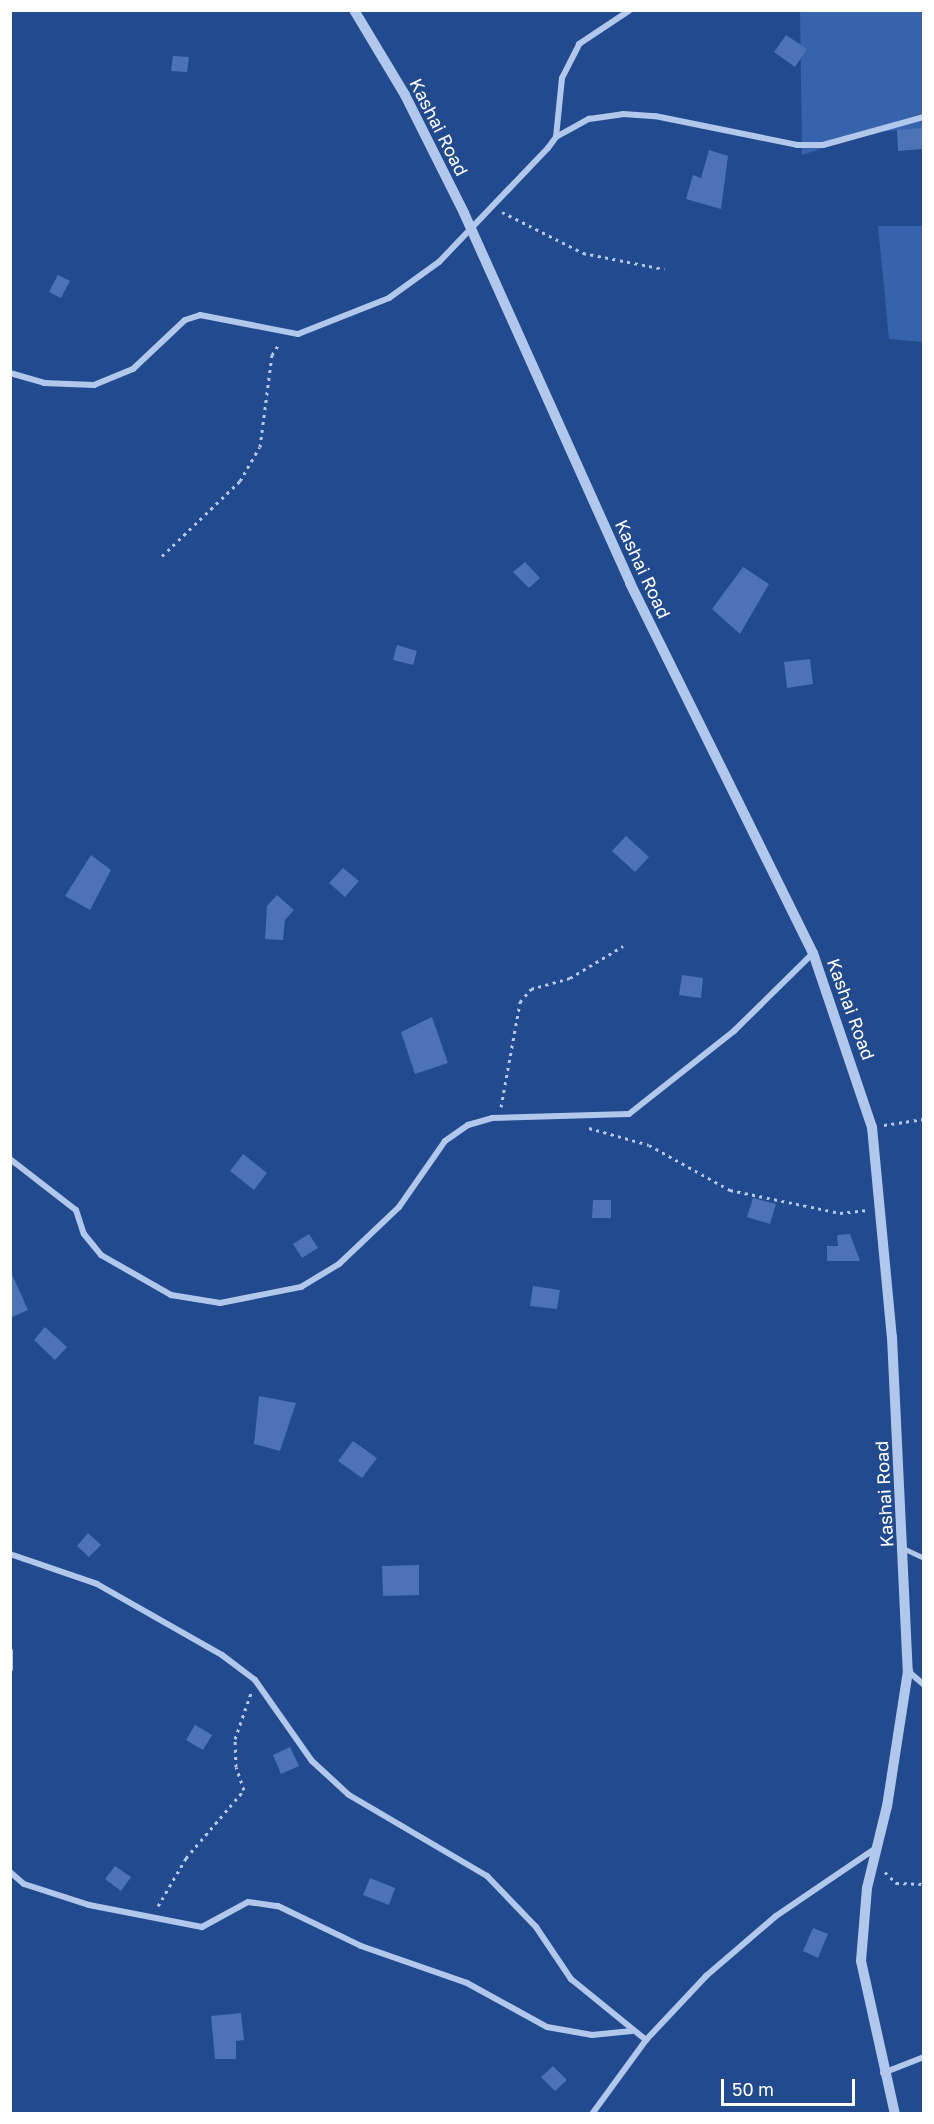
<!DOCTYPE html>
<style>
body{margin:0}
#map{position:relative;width:934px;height:2124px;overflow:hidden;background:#224a8e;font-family:"Golos Text",sans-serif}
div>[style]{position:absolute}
.green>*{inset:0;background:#3663ab}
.building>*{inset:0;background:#4b73b5}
.path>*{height:3px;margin-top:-1.5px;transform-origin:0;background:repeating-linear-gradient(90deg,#b1c8ec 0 3px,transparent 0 7.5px)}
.service>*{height:4.5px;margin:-2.25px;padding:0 2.25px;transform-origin:2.25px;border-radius:2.25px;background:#b1c8ec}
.minor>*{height:6px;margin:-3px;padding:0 3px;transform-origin:3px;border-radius:3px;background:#b1c8ec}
.tertiary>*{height:10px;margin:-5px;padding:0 5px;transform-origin:5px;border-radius:5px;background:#b1c8ec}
span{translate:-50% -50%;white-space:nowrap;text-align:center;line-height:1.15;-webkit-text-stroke:6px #224a8e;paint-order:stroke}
.street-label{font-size:18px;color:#fff}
.frame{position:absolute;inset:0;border:12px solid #fff;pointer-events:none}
.scale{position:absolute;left:721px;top:2079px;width:134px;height:27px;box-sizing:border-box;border:3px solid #fff;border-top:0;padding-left:8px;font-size:18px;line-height:21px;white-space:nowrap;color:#fff;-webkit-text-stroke:4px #224a8e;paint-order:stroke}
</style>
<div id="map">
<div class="green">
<i style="clip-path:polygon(800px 11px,923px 11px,923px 129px,871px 132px,802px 155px)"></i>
<i style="clip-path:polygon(878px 226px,923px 226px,923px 342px,889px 339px)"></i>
</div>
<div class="building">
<i style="clip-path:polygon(786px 35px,807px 49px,795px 67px,774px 52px)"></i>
<i style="clip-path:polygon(173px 56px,189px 57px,187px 72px,171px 71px)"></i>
<i style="clip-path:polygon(922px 128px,923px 149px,898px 151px,897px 130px)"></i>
<i style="clip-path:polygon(709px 150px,728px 156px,721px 209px,686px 199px,693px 175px,701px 178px)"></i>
<i style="clip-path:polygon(58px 275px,70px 281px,61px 298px,49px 292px)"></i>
<i style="clip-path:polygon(525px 562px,540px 578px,529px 588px,513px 572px)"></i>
<i style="clip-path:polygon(743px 567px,769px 584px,740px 634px,712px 609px)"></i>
<i style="clip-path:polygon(397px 645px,417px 651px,413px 665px,393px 660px)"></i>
<i style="clip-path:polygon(810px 659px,813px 684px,787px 688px,784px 662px)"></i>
<i style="clip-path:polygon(626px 836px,649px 857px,635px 872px,612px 851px)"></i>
<i style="clip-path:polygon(91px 855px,111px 870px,90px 910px,65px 896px)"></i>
<i style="clip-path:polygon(343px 868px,359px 881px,345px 897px,329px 883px)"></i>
<i style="clip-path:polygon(277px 895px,294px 910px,285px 920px,283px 940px,265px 939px,267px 906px)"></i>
<i style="clip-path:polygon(682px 975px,703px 978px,701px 998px,679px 995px)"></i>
<i style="clip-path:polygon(432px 1017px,448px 1063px,415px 1074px,401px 1032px)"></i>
<i style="clip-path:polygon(243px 1154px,267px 1173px,254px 1190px,230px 1171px)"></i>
<i style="clip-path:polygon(753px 1198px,776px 1204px,770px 1224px,747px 1217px)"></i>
<i style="clip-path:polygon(593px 1200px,611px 1200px,611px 1218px,592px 1218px)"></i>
<i style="clip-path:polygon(309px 1234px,318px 1248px,302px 1258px,293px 1244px)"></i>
<i style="clip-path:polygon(850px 1234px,860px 1261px,827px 1261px,827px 1246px,838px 1246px,837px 1235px)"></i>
<i style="clip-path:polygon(10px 1270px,28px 1310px,10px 1318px)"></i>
<i style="clip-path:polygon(533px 1286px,560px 1290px,557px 1309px,530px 1306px)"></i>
<i style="clip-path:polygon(45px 1327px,67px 1347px,55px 1360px,34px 1340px)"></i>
<i style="clip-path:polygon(259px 1396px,296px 1403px,280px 1451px,254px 1444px)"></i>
<i style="clip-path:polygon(353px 1441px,377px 1458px,362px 1478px,338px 1461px)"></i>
<i style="clip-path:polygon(88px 1533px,101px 1545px,89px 1557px,77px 1546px)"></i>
<i style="clip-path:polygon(419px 1565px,419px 1595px,383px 1596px,382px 1566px)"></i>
<i style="clip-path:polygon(195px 1725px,212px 1735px,203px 1750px,186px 1740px)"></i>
<i style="clip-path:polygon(290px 1747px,299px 1766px,281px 1774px,273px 1755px)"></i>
<i style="clip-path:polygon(115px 1866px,131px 1877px,121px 1891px,105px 1879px)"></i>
<i style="clip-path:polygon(370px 1878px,395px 1888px,389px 1905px,363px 1895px)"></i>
<i style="clip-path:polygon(813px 1928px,828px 1934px,818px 1958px,803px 1951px)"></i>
<i style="clip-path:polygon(241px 2013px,244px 2040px,236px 2041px,236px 2059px,215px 2059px,211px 2016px)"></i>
<i style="clip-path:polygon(553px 2066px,567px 2080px,555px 2091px,541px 2077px)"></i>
</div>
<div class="path">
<i style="left:502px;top:212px;width:91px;rotate:26.8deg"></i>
<i style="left:583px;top:253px;width:83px;rotate:11.2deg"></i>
<i style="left:162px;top:556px;width:108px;rotate:-43.9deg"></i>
<i style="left:240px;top:481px;width:39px;rotate:-60deg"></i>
<i style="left:260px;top:447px;width:93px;rotate:-82.6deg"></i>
<i style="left:272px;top:355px;width:15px;rotate:-58deg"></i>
<i style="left:501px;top:1107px;width:107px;rotate:-79.7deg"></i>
<i style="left:520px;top:1002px;width:17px;rotate:-50deg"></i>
<i style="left:531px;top:989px;width:41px;rotate:-15.8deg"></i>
<i style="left:570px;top:978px;width:62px;rotate:-31.1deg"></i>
<i style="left:884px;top:1125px;width:40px;rotate:-8.5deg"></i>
<i style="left:589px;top:1128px;width:62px;rotate:15.8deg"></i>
<i style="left:649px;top:1145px;width:93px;rotate:29.1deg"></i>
<i style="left:730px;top:1190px;width:112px;rotate:11.8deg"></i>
<i style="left:840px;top:1213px;width:28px;rotate:-6deg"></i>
<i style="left:885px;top:1872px;width:16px;rotate:45deg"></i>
<i style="left:896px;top:1883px;width:28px;rotate:2deg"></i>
<i style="left:158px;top:1906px;width:56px;rotate:-59.7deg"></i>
<i style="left:186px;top:1858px;width:89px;rotate:-49.5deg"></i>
<i style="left:244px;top:1790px;width:24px;rotate:-109deg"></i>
<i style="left:236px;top:1767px;width:28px;rotate:-92deg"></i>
<i style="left:235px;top:1739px;width:49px;rotate:-70.8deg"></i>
</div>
<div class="service">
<i style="left:903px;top:1548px;width:23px;rotate:25deg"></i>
</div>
<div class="minor">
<i style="left:556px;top:137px;width:38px;rotate:-29deg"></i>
<i style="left:589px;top:119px;width:34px;rotate:-8deg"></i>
<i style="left:623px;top:114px;width:32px;rotate:4deg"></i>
<i style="left:655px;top:116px;width:145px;rotate:11.5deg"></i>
<i style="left:797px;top:145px;width:26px"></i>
<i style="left:823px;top:145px;width:105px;rotate:-15.5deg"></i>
<i style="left:10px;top:373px;width:35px;rotate:16deg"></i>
<i style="left:44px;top:383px;width:50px;rotate:2.3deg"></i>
<i style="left:94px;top:385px;width:42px;rotate:-22.3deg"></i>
<i style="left:133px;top:369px;width:71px;rotate:-43.3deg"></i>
<i style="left:185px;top:320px;width:16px;rotate:-18deg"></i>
<i style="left:200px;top:315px;width:100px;rotate:11deg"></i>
<i style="left:298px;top:334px;width:98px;rotate:-21.6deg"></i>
<i style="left:389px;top:298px;width:62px;rotate:-35.8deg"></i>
<i style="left:439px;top:262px;width:158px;rotate:-46.3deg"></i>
<i style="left:548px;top:148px;width:14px;rotate:-54deg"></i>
<i style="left:556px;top:137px;width:59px;rotate:-84.2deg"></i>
<i style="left:562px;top:78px;width:38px;rotate:-63deg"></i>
<i style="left:579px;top:44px;width:61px;rotate:-33.7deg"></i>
<i style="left:10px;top:1159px;width:83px;rotate:37.7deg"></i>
<i style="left:76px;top:1210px;width:25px;rotate:72deg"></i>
<i style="left:84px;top:1234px;width:27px;rotate:51deg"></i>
<i style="left:101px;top:1255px;width:81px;rotate:29.7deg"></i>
<i style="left:171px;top:1295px;width:50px;rotate:9.3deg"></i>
<i style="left:220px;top:1303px;width:83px;rotate:-11.2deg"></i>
<i style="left:301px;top:1287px;width:44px;rotate:-31.2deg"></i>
<i style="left:339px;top:1264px;width:83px;rotate:-43.5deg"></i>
<i style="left:399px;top:1207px;width:80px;rotate:-55.1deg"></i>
<i style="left:445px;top:1141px;width:28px;rotate:-35deg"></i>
<i style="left:468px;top:1125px;width:25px;rotate:-16deg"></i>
<i style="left:492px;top:1118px;width:137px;rotate:-1.7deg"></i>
<i style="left:629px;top:1114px;width:134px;rotate:-38.3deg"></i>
<i style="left:734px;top:1031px;width:111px;rotate:-44.6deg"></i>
<i style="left:10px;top:1554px;width:92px;rotate:19deg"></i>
<i style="left:97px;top:1584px;width:144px;rotate:29.6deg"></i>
<i style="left:222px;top:1655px;width:41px;rotate:37.1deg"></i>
<i style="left:255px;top:1680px;width:99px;rotate:54.9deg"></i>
<i style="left:312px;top:1761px;width:50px;rotate:42.6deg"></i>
<i style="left:349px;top:1795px;width:160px;rotate:30.4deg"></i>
<i style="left:487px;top:1876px;width:71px;rotate:46.1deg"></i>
<i style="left:536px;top:1927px;width:63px;rotate:56.1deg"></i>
<i style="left:571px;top:1979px;width:97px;rotate:39.1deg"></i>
<i style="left:10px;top:1651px;width:18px;rotate:90deg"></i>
<i style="left:908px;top:1671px;width:21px;rotate:41deg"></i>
<i style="left:10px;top:1872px;width:18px;rotate:41deg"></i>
<i style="left:24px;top:1884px;width:68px;rotate:17.9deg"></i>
<i style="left:89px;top:1905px;width:115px;rotate:11deg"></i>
<i style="left:202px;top:1927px;width:52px;rotate:-28.5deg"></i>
<i style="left:248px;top:1902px;width:30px;rotate:8deg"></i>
<i style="left:278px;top:1906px;width:92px;rotate:25.7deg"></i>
<i style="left:361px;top:1946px;width:112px;rotate:19.2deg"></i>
<i style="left:467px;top:1983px;width:91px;rotate:28.8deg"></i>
<i style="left:547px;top:2027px;width:46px;rotate:10.1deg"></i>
<i style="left:592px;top:2035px;width:40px;rotate:-5.7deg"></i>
<i style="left:883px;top:2073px;width:44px;rotate:-21.3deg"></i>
<i style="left:592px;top:2114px;width:92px;rotate:-53.9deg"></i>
<i style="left:646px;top:2040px;width:88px;rotate:-46.8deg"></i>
<i style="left:706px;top:1976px;width:92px;rotate:-40.6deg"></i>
<i style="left:776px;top:1916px;width:121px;rotate:-34.2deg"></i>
</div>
<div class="tertiary">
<i style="left:354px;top:10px;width:99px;rotate:59deg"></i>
<i style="left:405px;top:95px;width:132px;rotate:63.4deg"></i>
<i style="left:464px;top:213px;width:406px;rotate:65.8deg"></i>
<i style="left:630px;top:583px;width:413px;rotate:63.7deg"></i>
<i style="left:813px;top:953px;width:184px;rotate:71.3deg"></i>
<i style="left:872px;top:1127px;width:211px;rotate:84.6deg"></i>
<i style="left:892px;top:1337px;width:334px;rotate:87.3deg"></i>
<i style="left:908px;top:1671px;width:137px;rotate:98.8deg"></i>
<i style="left:887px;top:1806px;width:84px;rotate:103.7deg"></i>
<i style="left:867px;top:1888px;width:73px;rotate:94.7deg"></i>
<i style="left:861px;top:1961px;width:157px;rotate:77.5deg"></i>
</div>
<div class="street-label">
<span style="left:439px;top:127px;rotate:63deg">Kashai Road</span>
<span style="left:643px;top:569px;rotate:65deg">Kashai Road</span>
<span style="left:851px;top:1009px;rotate:70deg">Kashai Road</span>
<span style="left:884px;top:1494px;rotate:-93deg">Kashai Road</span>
</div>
<div class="frame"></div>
<div class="scale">50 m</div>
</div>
